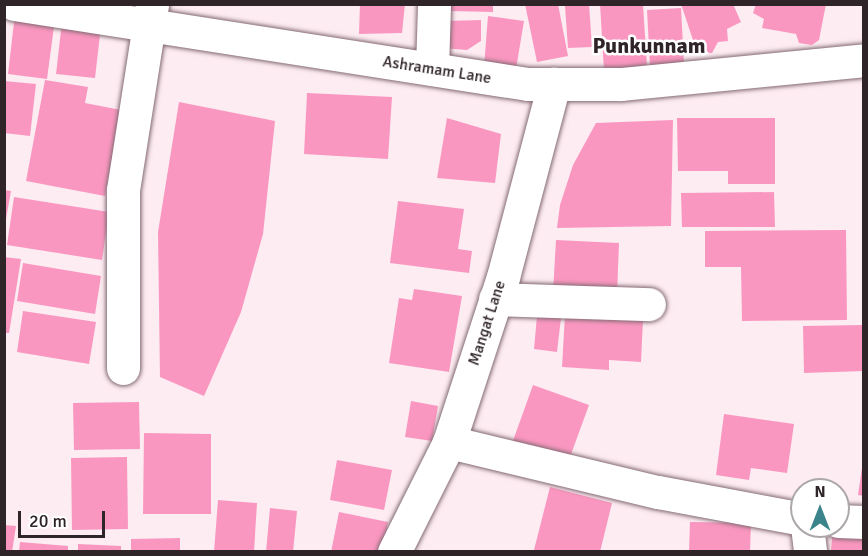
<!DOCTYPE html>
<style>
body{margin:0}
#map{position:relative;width:868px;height:556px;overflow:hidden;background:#fdecf2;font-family:Signika,sans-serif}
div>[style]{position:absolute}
.building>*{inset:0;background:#fa97c0}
.roads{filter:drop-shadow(0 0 2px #846b74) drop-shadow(0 0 2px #846b74)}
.minor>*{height:33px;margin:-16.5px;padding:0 16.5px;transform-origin:16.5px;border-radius:16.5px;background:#fff}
span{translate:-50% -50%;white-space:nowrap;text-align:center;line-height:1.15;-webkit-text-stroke:5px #fff;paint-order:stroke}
.street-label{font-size:16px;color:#2f2428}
.district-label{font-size:22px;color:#2f2428;font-weight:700}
.frame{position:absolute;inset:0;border:6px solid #2f2428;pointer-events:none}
.north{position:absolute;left:790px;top:478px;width:60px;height:60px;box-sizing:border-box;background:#fff;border:2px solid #aca7a9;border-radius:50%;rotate:0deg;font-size:16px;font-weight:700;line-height:24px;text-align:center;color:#2f2428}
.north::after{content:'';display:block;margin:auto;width:21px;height:27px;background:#3c848b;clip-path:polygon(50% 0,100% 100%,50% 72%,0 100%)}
.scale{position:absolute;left:18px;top:511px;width:87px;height:27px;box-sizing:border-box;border:3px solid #2f2428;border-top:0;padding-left:8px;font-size:18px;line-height:21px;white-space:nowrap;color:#2f2428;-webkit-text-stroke:4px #fff;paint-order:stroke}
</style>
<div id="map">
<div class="building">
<i style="clip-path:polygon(360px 4px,405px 4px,402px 33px,359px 34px)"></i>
<i style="clip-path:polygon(449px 4px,493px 4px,493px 12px,449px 11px)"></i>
<i style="clip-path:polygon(525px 4px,558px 4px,568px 56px,537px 62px)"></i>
<i style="clip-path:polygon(589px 4px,592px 47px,568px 48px,565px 6px)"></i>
<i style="clip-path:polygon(600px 4px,643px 4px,647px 67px,604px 70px)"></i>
<i style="clip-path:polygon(681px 4px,733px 4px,741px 22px,727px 29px,728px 41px,718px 42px,712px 53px,697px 52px)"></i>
<i style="clip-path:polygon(756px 4px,826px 4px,819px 40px,812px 45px,799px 43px,796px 34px,762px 28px,764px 19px,753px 13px)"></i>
<i style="clip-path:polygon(681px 8px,684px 64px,650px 66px,647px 10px)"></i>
<i style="clip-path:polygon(15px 14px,55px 19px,47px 79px,8px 74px)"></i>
<i style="clip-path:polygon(488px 16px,524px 21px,516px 69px,484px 67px)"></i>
<i style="clip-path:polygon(481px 20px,481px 41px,467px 50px,443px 48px,445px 21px)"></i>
<i style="clip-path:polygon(62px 22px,101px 26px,95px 78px,56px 74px)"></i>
<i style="clip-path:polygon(45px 80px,88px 87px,85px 103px,121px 110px,105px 196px,26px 181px)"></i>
<i style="clip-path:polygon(4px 81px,36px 84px,30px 136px,4px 133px)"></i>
<i style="clip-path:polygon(307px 93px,392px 97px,388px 159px,304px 154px)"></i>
<i style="clip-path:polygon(179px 102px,275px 121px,263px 234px,241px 312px,204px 396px,160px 377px,158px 232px)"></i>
<i style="clip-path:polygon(447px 118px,501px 134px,495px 183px,437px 178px)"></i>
<i style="clip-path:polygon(677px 118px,775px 118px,775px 184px,728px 184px,728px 171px,678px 171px)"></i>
<i style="clip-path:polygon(673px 120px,671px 226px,557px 228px,560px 205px,573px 165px,596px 123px)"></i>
<i style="clip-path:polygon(4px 190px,11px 191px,6px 219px,4px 219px)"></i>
<i style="clip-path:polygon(774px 192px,775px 227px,682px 227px,681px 193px)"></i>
<i style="clip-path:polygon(14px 197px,109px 212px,102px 260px,7px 245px)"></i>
<i style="clip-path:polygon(398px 201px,464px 209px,458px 249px,472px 251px,469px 273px,390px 263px)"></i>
<i style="clip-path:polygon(846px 230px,847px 320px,742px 321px,741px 267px,705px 267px,705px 231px)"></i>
<i style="clip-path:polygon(556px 240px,619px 243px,617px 295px,553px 292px)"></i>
<i style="clip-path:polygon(4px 257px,21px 259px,9px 333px,4px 333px)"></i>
<i style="clip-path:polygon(23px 263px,101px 276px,95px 314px,17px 301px)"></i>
<i style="clip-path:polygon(414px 289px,462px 296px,449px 372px,389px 363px,399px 298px,412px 300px)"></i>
<i style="clip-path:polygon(23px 311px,96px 322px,89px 364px,17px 352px)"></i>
<i style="clip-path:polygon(565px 315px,643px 320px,641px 362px,609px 360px,609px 370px,562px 367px)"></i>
<i style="clip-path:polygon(537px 316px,561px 318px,557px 352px,534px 349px)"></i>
<i style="clip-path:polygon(864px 325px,864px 371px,804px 373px,803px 326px)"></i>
<i style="clip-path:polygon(533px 385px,589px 405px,566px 468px,510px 449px)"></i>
<i style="clip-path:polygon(411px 401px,438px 406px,432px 441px,405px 437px)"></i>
<i style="clip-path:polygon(139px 402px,140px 449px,74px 450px,73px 403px)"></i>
<i style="clip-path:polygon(724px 414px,794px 424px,787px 473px,751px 468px,749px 480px,716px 475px)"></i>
<i style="clip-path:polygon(144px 433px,211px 434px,211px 514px,143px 514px)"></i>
<i style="clip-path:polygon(127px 457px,128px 529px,72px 530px,71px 458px)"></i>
<i style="clip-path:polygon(337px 460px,392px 470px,384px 510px,330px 500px)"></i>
<i style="clip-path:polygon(862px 468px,864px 468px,864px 496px,858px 495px)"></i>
<i style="clip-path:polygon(550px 487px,612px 503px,600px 552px,534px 550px)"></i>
<i style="clip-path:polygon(218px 500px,257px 503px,254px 552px,214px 552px)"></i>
<i style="clip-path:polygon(270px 508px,297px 511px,293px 552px,266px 552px)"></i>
<i style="clip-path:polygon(339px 512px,388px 522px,383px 552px,331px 552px)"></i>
<i style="clip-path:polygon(690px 522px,751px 523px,750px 552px,689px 552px)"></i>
<i style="clip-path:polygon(4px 525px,16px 526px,12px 552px,4px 552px)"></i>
<i style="clip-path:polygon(832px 537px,864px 538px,864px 552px,831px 552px)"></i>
<i style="clip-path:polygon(180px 538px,180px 552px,131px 552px,131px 539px)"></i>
<i style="clip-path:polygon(20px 542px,68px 546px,68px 552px,19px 552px)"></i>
<i style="clip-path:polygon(78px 544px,121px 546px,121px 552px,78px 552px)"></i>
</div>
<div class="roads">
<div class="minor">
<i style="left:14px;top:4px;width:520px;rotate:8.85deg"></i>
<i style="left:528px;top:84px;width:93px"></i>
<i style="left:621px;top:84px;width:244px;rotate:-5.6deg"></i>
<i style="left:432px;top:69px;width:65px;rotate:-88.2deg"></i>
<i style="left:495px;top:299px;width:154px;rotate:1.9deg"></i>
<i style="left:123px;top:368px;width:178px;rotate:-90deg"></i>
<i style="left:123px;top:190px;width:188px;rotate:-81.1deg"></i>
<i style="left:449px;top:442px;width:215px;rotate:13.5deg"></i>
<i style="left:658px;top:492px;width:147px;rotate:10.6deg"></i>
<i style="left:838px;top:521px;width:26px;rotate:2deg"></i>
<i style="left:807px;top:526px;width:26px;rotate:83deg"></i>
<i style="left:394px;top:552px;width:123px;rotate:-63.4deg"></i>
<i style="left:449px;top:442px;width:174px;rotate:-71.9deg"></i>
<i style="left:503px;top:277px;width:200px;rotate:-75.2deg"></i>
</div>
</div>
<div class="street-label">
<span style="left:437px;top:70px;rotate:9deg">Ashramam Lane</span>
<span style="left:487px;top:323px;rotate:-72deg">Mangat Lane</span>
</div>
<div class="district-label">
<span style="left:649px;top:46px">Punkunnam</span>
</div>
<div class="frame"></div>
<div class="north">N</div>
<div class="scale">20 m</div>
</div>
